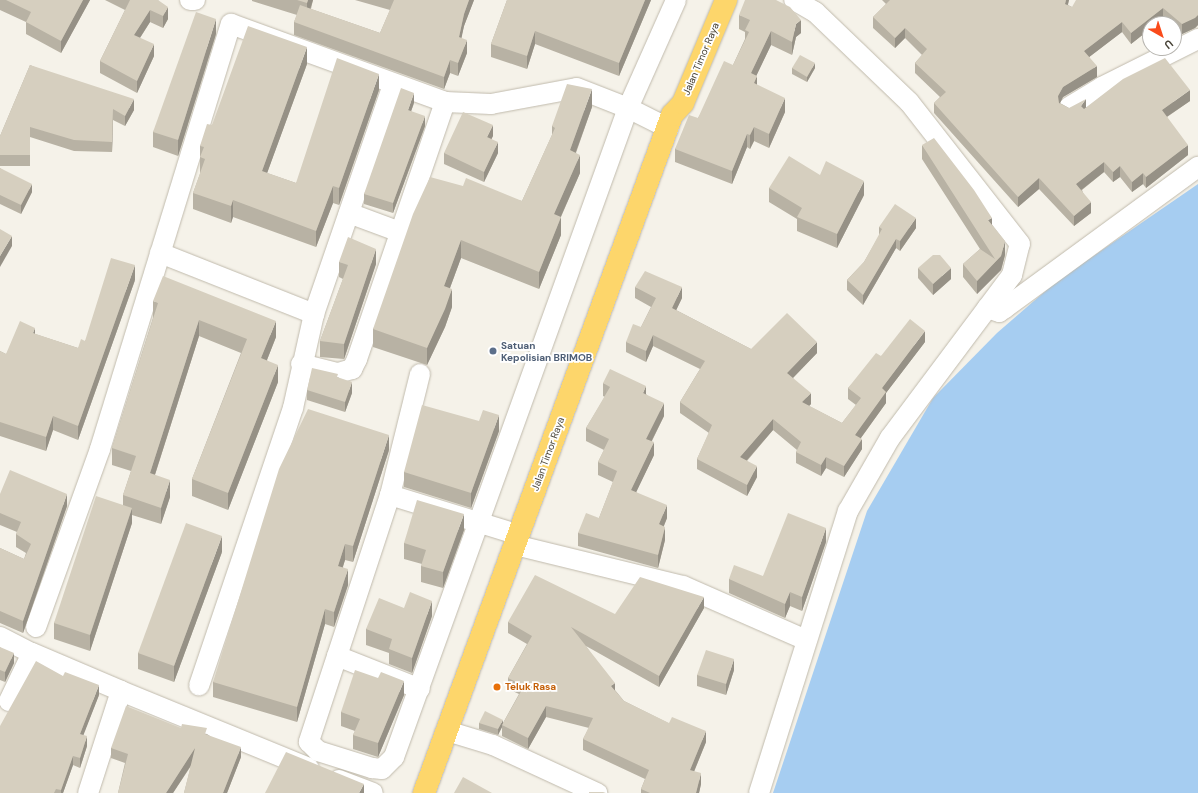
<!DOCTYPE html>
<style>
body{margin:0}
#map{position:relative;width:1198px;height:793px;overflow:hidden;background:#f5f2e9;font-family:"DM Sans",sans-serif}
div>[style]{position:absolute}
.water>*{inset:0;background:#a6cdf1}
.roads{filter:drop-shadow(0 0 1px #c0baac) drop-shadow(0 0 1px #c0baac)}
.street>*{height:20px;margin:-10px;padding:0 10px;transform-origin:10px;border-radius:10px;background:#fff}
.highway>*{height:22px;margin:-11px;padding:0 11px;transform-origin:11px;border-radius:11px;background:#fdd66b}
.wall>*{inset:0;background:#b8b2a4}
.shaded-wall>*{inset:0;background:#969186}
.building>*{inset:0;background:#d6cfbf}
.dots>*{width:11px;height:11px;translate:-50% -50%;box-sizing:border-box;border:2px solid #fff;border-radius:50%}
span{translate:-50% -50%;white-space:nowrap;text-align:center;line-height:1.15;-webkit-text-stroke:3.5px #fff;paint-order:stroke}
.street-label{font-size:10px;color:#484337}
.service-label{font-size:10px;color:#4e5e75;font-weight:700}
.left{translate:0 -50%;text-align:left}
.food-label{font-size:10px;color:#c56008;font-weight:700}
.north{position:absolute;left:1142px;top:16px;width:40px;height:40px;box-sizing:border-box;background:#fff;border:1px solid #b6b4af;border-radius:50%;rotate:141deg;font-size:11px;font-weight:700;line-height:16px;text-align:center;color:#484337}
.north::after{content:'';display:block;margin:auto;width:14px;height:18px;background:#fa4b1b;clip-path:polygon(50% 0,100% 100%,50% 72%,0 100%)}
</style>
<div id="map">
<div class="water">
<i style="clip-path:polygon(1198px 184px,1198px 793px,773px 793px,867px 511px,933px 398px,997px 333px,1057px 281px)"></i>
</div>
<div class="roads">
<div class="street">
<i style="left:190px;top:0;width:5px"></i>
<i style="left:1069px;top:107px;width:39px;rotate:-31deg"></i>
<i style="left:1102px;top:87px;width:107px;rotate:-26.6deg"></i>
<i style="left:349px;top:213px;width:54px;rotate:20.4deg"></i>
<i style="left:160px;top:253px;width:166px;rotate:21.6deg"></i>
<i style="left:314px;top:314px;width:96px;rotate:102.6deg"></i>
<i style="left:293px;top:408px;width:293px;rotate:108.7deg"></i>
<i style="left:987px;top:308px;width:13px;rotate:18deg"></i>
<i style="left:999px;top:312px;width:7px;rotate:-34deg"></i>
<i style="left:1005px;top:308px;width:239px;rotate:-36.2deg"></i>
<i style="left:314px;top:314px;width:242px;rotate:-71deg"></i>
<i style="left:301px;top:364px;width:38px;rotate:14deg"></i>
<i style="left:338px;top:373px;width:15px;rotate:-16deg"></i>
<i style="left:352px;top:369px;width:11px;rotate:-63deg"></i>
<i style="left:357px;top:359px;width:272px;rotate:-71.1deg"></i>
<i style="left:420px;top:374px;width:125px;rotate:103.9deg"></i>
<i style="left:390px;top:495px;width:260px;rotate:108.2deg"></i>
<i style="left:309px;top:742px;width:13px;rotate:45deg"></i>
<i style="left:318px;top:751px;width:57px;rotate:17.5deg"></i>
<i style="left:372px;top:768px;width:10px;rotate:6deg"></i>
<i style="left:382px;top:769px;width:17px;rotate:-45deg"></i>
<i style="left:394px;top:757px;width:690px;rotate:-70.17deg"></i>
<i style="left:628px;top:108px;width:118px;rotate:-66deg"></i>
<i style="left:390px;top:495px;width:135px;rotate:17.2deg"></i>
<i style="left:515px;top:545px;width:173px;rotate:13.7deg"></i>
<i style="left:683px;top:586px;width:134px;rotate:23.7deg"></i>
<i style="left:36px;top:627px;width:189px;rotate:-70.2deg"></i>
<i style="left:100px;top:449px;width:445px;rotate:-72.9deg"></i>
<i style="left:231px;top:24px;width:228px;rotate:20deg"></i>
<i style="left:445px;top:102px;width:46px;rotate:2.5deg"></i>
<i style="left:491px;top:104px;width:87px;rotate:-10.5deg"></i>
<i style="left:577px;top:88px;width:55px;rotate:21.4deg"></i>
<i style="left:628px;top:108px;width:45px;rotate:26.6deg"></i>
<i style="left:0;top:637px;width:36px;rotate:27deg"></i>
<i style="left:337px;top:656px;width:89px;rotate:21.7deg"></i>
<i style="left:121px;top:691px;width:203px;rotate:22.3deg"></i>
<i style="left:9px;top:701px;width:53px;rotate:-64.4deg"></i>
<i style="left:32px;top:653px;width:97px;rotate:23.1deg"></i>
<i style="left:121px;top:691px;width:107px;rotate:107.9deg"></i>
<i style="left:447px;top:731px;width:48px;rotate:16.9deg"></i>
<i style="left:493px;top:745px;width:115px;rotate:24.8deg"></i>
<i style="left:339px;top:780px;width:36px;rotate:21deg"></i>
<i style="left:759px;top:793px;width:296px;rotate:-72.5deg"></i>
<i style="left:848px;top:511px;width:84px;rotate:-60.1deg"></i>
<i style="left:890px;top:438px;width:204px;rotate:-53.2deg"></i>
<i style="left:1012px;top:275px;width:32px;rotate:-76deg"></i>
<i style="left:1020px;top:244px;width:180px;rotate:-128deg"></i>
<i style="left:909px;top:102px;width:130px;rotate:-136.2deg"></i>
<i style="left:815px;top:12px;width:24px;rotate:-150deg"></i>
</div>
<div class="highway">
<i style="left:424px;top:793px;width:722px;rotate:-69.91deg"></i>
<i style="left:672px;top:115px;width:16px;rotate:-47deg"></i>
<i style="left:683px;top:103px;width:112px;rotate:-67.3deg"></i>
</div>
</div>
<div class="wall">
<i style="clip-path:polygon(0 0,90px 0,61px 53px,26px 34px,26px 22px,0 10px)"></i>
<i style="clip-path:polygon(105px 0,158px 0,168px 19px,163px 28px,150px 22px,140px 38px,154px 56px,137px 93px,100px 73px,100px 61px,125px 10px)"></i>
<i style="clip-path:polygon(252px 0,313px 0,311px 9px,380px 33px,390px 10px,355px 0,474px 0,464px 26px,461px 38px,467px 53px,458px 76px,450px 73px,444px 89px,294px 35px,294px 22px,297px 15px,252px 1px)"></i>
<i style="clip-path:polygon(507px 0,651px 0,619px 76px,535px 44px,527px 69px,491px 57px,491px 44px)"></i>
<i style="clip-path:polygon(882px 0,1069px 0,1068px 5px,1072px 7px,1198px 0,1198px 25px,1195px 28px,1182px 34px,1174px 27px,1174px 24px,1170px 24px,1163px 18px,1156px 24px,1150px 24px,1150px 29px,1131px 44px,1122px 32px,1089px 57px,1097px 77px,1063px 97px,1060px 103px,1069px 108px,1190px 101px,1167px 117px,1188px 155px,1146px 188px,1143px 184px,1132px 192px,1120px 177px,1113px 182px,1104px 172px,1082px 190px,1091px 213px,1074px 226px,1039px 189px,1018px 207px,934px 113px,934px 103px,940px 97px,915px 73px,915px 63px,922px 55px,905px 38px,895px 48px,873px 28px,873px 17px,886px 4px)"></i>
<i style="clip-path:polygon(739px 15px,801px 33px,796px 37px,792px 55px,771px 45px,756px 76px,757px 85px,785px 112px,769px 148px,754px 141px,750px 149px,747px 147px,732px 184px,675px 162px,675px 149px,698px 118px,733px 65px,745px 39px,745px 32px,739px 29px)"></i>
<i style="clip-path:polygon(216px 34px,178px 156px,153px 147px,153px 132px)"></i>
<i style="clip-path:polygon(307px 64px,267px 173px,296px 183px,379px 90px,339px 205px,333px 203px,316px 247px,233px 217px,231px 223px,193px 209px,193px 193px,200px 174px,200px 146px,212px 125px)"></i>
<i style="clip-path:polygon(30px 65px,134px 110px,125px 126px,113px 120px,112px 152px,74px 151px,30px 137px,30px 166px,0 166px,0 136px)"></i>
<i style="clip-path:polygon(792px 68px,815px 68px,807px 82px,792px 74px)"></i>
<i style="clip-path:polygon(414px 103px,411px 111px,425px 126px,393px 213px,364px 204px,364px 194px)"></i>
<i style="clip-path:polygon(592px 107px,576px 153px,580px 173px,561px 217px,561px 235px,539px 289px,461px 258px,450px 288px,452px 307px,445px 327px,427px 365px,373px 347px,373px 329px,463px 186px,522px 201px,552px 135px,552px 126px)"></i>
<i style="clip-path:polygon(493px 136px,491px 139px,498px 153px,484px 182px,444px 164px,444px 153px)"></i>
<i style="clip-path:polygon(922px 145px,992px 225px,1005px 255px,1001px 270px,977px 294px,963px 277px,963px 264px,980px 249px,922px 159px)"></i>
<i style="clip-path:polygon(0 168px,32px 192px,21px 214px,0 204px)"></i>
<i style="clip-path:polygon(820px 175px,864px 195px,837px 248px,797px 231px,797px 219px,769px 202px,769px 188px)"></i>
<i style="clip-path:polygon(879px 227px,916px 228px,900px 251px,896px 248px,863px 305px,847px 290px,847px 280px,864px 262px,879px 236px)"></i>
<i style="clip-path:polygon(339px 262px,376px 264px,344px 359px,320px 357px,320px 341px,343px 279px,339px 277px)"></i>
<i style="clip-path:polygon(918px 268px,951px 279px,933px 295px,918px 278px)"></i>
<i style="clip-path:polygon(135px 280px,78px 440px,53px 430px,46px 451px,0 436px,0 351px,6px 354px,35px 334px,78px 348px,85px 341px)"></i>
<i style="clip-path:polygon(635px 287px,682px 298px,676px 310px,751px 349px,817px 353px,793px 378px,811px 404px,809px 406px,842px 423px,856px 405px,848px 399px,848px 388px,881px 356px,925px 342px,886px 393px,886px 403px,861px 438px,862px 449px,844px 477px,826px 468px,821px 476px,796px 463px,796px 452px,797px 450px,773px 430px,747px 461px,757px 477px,747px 496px,697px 469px,697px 459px,709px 433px,680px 413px,680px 402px,700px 369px,653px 346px,646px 362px,626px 352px,626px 342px,641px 327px,651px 307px,635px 298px)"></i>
<i style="clip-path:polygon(153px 301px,276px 337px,267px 360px,278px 382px,228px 510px,192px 496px,192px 479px,241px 353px,199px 336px,155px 475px,170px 497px,161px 524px,132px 515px,132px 523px,90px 651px,54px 639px,54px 623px,123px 505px,123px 495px,131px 471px,112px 465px,112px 448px,153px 318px)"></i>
<i style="clip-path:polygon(338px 377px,352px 393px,345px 412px,307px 400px,307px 390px)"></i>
<i style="clip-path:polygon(603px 383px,646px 394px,664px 416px,652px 441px,654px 455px,636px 492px,667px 518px,664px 526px,665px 540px,658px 568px,578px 546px,578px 533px,599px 518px,613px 482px,598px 475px,598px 462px,604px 450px,586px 441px,586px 428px,605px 397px,603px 396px)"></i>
<i style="clip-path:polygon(479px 421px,499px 431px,471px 508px,404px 487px,404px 472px)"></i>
<i style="clip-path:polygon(389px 450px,353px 562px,345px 560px,343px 567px,348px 585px,334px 627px,325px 624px,297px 722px,213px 697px,213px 682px)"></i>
<i style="clip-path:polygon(0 494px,67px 506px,23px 633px,0 623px,0 548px,24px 559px,26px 553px,16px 547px,16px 534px,17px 532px,0 525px)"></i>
<i style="clip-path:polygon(464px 530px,443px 588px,421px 582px,421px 566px,422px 564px,404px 559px,404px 543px)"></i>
<i style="clip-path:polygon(826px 542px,802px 611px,790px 606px,785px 618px,729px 593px,729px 579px,763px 576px)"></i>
<i style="clip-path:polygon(222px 552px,174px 682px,138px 669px,138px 653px)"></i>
<i style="clip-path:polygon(404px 608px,432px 616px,412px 673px,389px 664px,389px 653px,366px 645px,366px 629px)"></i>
<i style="clip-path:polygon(704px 608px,659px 687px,586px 646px,615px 690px,624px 701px,706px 742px,694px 772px,701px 784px,699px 793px,641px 793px,641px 789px,645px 779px,583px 750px,583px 739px,589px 728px,546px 717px,528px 749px,502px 736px,502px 727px,498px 735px,479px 729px,479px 723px,503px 723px,519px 694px,508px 689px,508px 678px,527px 644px,508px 633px,508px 622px)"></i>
<i style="clip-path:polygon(0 647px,14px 663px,5px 682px,0 680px)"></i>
<i style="clip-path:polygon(734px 670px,726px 695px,697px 686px,697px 675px)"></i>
<i style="clip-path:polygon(378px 678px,404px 695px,378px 757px,353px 749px,353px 735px,355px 731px,341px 726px,341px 712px)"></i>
<i style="clip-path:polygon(99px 695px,83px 735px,87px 746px,80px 768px,73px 765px,63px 793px,0 793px)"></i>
<i style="clip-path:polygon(181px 728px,207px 734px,241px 757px,227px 793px,184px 793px,191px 766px,173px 793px,118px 793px,125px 763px,111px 758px,111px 748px)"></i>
</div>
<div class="shaded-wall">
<i style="clip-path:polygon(83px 0,90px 0,61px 53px,61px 41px)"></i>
<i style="clip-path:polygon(308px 0,313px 0,307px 19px,307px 3px)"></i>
<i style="clip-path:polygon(469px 0,474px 0,464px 26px,459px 50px,459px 37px,464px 14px)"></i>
<i style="clip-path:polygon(645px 0,651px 0,619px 76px,619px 63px)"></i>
<i style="clip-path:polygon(1066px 0,1069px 0,1065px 14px,1065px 4px)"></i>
<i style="clip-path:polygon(168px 7px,168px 19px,163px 28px,163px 16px)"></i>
<i style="clip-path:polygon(1163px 8px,1163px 18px,1156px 24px,1150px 24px,1150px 29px,1131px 44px,1131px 33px)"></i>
<i style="clip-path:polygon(150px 10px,150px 22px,134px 47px,134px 35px)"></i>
<i style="clip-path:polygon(1198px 15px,1198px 25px,1195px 28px,1182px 34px,1182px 24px)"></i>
<i style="clip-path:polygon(216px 19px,216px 34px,178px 156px,178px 140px)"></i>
<i style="clip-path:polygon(801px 20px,801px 33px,796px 37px,792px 55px,792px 42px,796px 24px)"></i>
<i style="clip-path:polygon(1122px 22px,1122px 32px,1084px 61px,1084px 51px)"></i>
<i style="clip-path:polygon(905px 28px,905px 38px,895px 48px,895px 38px)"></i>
<i style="clip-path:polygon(535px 31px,535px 44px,527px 69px,527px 56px)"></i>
<i style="clip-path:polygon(771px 31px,771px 45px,751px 87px,751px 73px)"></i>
<i style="clip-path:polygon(467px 40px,467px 53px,458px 76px,458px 63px)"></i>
<i style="clip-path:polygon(154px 44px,154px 56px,137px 93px,137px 81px)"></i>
<i style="clip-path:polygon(307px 47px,307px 64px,262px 187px,262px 171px)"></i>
<i style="clip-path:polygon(450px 60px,450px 73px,444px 89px,444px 77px)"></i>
<i style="clip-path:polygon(815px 63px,815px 68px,807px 82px,807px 77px)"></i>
<i style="clip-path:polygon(1097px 66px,1097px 77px,1063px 97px,1058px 107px,1058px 96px,1063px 87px)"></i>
<i style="clip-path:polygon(379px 74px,379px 90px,339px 205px,339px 188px)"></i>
<i style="clip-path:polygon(757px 76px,757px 89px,754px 83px)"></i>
<i style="clip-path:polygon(592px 89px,592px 107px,570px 168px,570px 150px)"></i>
<i style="clip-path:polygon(1190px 90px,1190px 101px,1162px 120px,1162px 110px)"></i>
<i style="clip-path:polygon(414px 93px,414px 103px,408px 120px,408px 110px)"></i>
<i style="clip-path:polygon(785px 98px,785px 112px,769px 148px,769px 134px)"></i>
<i style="clip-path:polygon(134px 99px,134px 110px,125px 126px,125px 116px)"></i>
<i style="clip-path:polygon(1086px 99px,1086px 110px,1081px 116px,1081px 106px)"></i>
<i style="clip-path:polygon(113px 109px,113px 120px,112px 152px,112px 142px)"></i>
<i style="clip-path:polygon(425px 116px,425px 126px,393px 213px,393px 203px)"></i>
<i style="clip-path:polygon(493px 125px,493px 136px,487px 148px,487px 137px)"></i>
<i style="clip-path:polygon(754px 127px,754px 141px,750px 149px,750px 135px)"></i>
<i style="clip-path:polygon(747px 134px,747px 147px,732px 184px,732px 171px)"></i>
<i style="clip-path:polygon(498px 142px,498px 153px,484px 182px,484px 172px)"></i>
<i style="clip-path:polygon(1188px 145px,1188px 155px,1146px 188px,1146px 177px)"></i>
<i style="clip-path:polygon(580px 155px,580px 173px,554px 232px,554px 214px)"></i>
<i style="clip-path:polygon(1104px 162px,1104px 172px,1076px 194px,1076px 184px)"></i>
<i style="clip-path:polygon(1120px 166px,1120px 177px,1113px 182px,1113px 172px)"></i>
<i style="clip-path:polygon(1143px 173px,1143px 184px,1132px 192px,1132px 182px)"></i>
<i style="clip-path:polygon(1039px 178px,1039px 189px,1018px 207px,1018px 197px)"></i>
<i style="clip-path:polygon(864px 181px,864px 195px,837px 248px,837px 234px)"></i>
<i style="clip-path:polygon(32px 184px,32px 192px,21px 214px,21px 205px)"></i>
<i style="clip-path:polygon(333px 186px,333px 203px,316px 247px,316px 231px)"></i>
<i style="clip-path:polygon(233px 200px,233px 217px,231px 223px,231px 206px)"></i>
<i style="clip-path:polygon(1091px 202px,1091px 213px,1074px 226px,1074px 216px)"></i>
<i style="clip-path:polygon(561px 217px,561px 235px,539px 289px,539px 272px)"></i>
<i style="clip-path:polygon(916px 218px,916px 228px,900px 251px,900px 241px)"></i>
<i style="clip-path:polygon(992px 218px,992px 232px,988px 220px)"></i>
<i style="clip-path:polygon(12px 236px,12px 246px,0 267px,0 256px)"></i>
<i style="clip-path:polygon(896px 239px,896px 248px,863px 305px,863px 295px)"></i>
<i style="clip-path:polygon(461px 240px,461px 258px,444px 304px,444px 286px)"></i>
<i style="clip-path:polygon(1005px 241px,1005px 255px,1001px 270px,977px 294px,977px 281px,1001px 256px)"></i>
<i style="clip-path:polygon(376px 249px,376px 264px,344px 359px,344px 344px)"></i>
<i style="clip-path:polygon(135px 265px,135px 280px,78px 440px,78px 426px)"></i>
<i style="clip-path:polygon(951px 268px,951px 279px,933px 295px,933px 284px)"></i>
<i style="clip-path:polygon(682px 287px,682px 298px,672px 319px,672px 308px)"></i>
<i style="clip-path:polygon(452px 289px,452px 307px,445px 327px,427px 365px,427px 348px)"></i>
<i style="clip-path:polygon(199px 320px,199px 336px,150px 490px,150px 473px)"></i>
<i style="clip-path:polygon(276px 321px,276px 337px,261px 375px,261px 358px)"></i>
<i style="clip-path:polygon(35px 328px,35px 342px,33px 333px)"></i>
<i style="clip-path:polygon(925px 331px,925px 342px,886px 393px,886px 403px,855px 446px,855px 435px,882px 388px)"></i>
<i style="clip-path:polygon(653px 335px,653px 346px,646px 362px,646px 351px)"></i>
<i style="clip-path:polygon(817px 342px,817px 353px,787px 384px,787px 373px)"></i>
<i style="clip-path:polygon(278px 365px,278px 382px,228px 510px,228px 493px)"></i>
<i style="clip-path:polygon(352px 382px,352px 393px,345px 412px,345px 402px)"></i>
<i style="clip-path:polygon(646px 386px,646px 399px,643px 393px)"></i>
<i style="clip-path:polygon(811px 393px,811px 404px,802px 413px,802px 402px)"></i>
<i style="clip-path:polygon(664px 403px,664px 416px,646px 452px,646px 439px)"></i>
<i style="clip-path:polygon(499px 415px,499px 431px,471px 508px,471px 493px)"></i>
<i style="clip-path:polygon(53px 416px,53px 430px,46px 451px,46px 437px)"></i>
<i style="clip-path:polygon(773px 419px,773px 430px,740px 468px,740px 457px)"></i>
<i style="clip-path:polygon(389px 435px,389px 450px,353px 562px,353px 546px)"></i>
<i style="clip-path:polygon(862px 439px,862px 449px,844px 477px,844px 466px)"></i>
<i style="clip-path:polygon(654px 442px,654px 455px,631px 503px,631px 490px)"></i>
<i style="clip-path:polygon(826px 457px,826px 468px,821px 476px,821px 465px)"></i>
<i style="clip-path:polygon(757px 466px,757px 477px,747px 496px,747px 485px)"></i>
<i style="clip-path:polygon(170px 480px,170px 497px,161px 524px,161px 508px)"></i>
<i style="clip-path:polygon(67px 494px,67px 506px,23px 633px,23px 621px)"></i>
<i style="clip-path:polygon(667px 505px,667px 518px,659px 537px,659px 524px)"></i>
<i style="clip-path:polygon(132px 508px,132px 523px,90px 651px,90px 635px)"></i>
<i style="clip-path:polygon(464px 514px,464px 530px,443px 588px,443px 572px)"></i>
<i style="clip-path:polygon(665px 527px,665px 540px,658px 568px,658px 555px)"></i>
<i style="clip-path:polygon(826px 528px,826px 542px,802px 611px,802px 597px)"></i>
<i style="clip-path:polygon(222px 536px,222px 552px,174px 682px,174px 666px)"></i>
<i style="clip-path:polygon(345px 544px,345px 560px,338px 581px,338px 566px)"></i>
<i style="clip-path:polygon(348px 569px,348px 585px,334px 627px,334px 612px)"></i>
<i style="clip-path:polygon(790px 592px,790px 606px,785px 618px,785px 604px)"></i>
<i style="clip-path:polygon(704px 597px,704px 608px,659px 687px,659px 676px)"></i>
<i style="clip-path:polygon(432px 601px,432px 616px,412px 673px,412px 658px)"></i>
<i style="clip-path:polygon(325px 609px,325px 624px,297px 722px,297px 707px)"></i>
<i style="clip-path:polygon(14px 653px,14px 663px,5px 682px,5px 672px)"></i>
<i style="clip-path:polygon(734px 659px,734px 670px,726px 695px,726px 684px)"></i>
<i style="clip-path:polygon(404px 681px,404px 695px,378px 757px,378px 743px)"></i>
<i style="clip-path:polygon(615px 683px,615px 694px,611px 686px)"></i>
<i style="clip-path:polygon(99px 685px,99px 695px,80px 744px,80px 734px)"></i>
<i style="clip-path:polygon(546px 706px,546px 717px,528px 749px,528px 738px)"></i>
<i style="clip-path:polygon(503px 720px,503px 725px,502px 725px,502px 727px,498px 735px,498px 729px)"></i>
<i style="clip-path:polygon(706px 731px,706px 742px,690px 781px,690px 770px)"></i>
<i style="clip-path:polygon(87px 736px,87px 746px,80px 768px,80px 758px)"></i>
<i style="clip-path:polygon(241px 747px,241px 757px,227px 793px,223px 793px)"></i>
<i style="clip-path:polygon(195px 748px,195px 759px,173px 793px,166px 793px)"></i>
<i style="clip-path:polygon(73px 756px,73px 765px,63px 793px,61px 793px,61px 790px)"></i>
<i style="clip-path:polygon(701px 773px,701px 784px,699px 793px,696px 793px)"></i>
<i style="clip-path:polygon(364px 784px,364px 793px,359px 793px)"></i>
</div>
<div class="building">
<i style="clip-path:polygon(6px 0,83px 0,61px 41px,26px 22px,31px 12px)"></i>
<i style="clip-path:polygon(130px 0,158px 0,168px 7px,163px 16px,150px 10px,134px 35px,154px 44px,137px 81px,100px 61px)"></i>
<i style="clip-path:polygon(297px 0,308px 0,307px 3px)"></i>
<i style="clip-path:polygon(394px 0,469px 0,464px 14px,459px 37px,467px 40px,458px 63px,450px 60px,444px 77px,294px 22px,300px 5px,380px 33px)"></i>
<i style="clip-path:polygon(507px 0,645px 0,619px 63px,535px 31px,527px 56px,491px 44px)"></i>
<i style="clip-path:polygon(745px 0,776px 0,790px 7px,801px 20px,796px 24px,792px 42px,771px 31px,751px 73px,757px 76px,754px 83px,785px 98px,769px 134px,754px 127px,750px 135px,747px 134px,732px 171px,675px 149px,689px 115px,698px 118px,724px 61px,733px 65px,749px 32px,745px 30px,750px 20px,739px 15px)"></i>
<i style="clip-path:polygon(890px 0,1066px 0,1065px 4px,1072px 7px,1076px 0,1198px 0,1198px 15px,1195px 18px,1182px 24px,1163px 8px,1131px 33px,1122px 22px,1084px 51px,1097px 66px,1063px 87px,1058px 96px,1059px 103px,1069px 108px,1086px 99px,1081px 106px,1084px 109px,1123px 79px,1165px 58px,1190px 90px,1162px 110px,1188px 145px,1146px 177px,1143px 173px,1132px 182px,1120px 166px,1113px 172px,1104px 162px,1076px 184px,1091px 202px,1074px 216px,1039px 178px,1018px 197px,934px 103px,946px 92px,915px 63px,927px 49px,905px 28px,895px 38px,873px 17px)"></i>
<i style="clip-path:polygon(196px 12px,216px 19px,178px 140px,153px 132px)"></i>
<i style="clip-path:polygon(248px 26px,307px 47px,262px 171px,296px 183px,337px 58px,379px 74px,339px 188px,333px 186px,316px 231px,233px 200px,231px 206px,193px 193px,205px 159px,200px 157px,204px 147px,200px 146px,207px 124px,212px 125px)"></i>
<i style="clip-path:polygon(800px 55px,815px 63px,807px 77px,792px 68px)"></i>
<i style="clip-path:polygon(30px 65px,134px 99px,125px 116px,113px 109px,112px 142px,74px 140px,30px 127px,30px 155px,0 155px,0 136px)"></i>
<i style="clip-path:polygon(567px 84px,592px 89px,570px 150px,580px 155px,554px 214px,561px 217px,539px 272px,461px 240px,444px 286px,452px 289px,445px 309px,427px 348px,373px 329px,413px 214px,430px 177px,463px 186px,466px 178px,522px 201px,555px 128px,552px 126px)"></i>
<i style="clip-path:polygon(401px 88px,414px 93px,408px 110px,425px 116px,393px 203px,364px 194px)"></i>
<i style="clip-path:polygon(463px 112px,493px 125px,487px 137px,498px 142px,484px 172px,444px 153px)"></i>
<i style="clip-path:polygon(934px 138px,974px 190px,992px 218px,988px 220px,1005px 241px,1001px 256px,977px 281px,963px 264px,980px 249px,995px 259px,922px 145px)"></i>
<i style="clip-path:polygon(789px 156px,820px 175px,826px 161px,864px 181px,837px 234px,797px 217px,802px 208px,769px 188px)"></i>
<i style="clip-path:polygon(0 168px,32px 184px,21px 205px,0 195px)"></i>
<i style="clip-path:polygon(895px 204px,916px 218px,900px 241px,896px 239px,863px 295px,847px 280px,864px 262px,882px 229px,879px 227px)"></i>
<i style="clip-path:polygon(0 229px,12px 236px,0 256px)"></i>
<i style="clip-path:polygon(348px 237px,376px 249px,344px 344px,320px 341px,348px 265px,339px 262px)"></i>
<i style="clip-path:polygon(933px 255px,940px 255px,951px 268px,933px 284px,918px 268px)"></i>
<i style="clip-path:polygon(111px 258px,135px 265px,78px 426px,53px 416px,46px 437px,0 422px,0 351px,6px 354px,20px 321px,35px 328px,33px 333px,78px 348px,81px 339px,85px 341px)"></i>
<i style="clip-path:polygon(645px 271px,682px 287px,672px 308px,751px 349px,787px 313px,817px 342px,787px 373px,811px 393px,802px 402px,842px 423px,861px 398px,848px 388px,876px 353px,881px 356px,910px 319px,925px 331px,882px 388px,886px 392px,855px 435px,862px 439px,844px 466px,826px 457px,821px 465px,796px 452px,801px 442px,773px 419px,740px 457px,757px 466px,747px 485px,697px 459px,712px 425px,680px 402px,705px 361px,653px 335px,646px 351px,626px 342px,633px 324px,641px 327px,656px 298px,635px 287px)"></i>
<i style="clip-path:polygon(163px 276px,276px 321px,261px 358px,278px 365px,228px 493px,192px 479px,247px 339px,199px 320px,150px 473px,170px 480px,161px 508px,123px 495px,136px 456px,112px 448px,158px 303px,153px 301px)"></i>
<i style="clip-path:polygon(312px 368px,338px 374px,337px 377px,352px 382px,345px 402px,307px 390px)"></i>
<i style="clip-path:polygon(610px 369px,646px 386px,643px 393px,664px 403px,646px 439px,654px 442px,631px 490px,667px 505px,659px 524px,665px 527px,658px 555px,578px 533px,586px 513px,599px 518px,617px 471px,598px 462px,609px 439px,586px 428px,610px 387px,603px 383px)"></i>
<i style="clip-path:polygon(422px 405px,479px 421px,483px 410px,499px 415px,471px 493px,404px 472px)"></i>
<i style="clip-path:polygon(308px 409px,389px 435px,353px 546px,345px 544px,338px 566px,348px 569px,334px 612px,325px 609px,297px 707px,213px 682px,279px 469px)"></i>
<i style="clip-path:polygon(10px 470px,67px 494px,23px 621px,0 611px,0 548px,24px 559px,31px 544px,16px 534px,21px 522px,0 513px,0 494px)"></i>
<i style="clip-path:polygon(96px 496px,132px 508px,90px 635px,54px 623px)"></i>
<i style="clip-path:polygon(417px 500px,464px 514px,443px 572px,421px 566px,426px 550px,404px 543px)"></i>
<i style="clip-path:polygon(788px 513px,826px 528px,802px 597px,790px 592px,785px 604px,729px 579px,734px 565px,763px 576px)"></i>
<i style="clip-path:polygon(186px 523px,222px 536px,174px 666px,138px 653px)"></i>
<i style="clip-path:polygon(535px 575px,615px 614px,640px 577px,704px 597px,659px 676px,571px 627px,615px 683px,611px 686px,624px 701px,669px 723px,672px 717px,706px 731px,690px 770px,701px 773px,696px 793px,650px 793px,641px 789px,649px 770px,583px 739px,593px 718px,546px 706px,528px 738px,502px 725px,524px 686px,508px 678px,532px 636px,508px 622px)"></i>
<i style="clip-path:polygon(410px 592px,432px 601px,412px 658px,389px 649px,392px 639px,366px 629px,379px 598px,404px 608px)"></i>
<i style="clip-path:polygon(0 647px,14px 653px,5px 672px,0 670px)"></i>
<i style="clip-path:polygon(706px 650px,734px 659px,726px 684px,697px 675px)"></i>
<i style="clip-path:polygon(36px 661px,63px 676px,65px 672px,99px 685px,80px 734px,87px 736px,80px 758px,73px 756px,61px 790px,56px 789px,54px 793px,0 793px,0 726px)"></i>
<i style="clip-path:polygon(355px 670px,378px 678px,381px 672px,404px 681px,378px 743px,353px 735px,360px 719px,341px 712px)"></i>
<i style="clip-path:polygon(126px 706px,181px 728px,182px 724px,207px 728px,205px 734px,241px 747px,223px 793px,184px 793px,195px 748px,166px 793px,118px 793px,128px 754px,111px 748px)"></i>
<i style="clip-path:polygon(485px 711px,503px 720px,498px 729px,479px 723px)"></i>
<i style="clip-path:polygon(286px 752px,364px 784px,359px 793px,265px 793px)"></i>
<i style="clip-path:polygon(463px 777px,492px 793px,454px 793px)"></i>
<i style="clip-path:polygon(589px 792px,603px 792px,606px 793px,589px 793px)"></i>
</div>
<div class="dots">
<i style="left:493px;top:351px;background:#5c6f8a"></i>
<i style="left:497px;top:687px;background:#e8710a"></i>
</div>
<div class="street-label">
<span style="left:701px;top:59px;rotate:-67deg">Jalan Timor Raya</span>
<span style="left:548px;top:454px;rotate:-70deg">Jalan Timor Raya</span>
</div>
<div class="service-label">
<span class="left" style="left:501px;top:351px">Satuan<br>Kepolisian BRIMOB</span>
</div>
<div class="food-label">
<span class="left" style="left:505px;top:687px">Teluk Rasa</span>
</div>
<div class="north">U</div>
</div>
